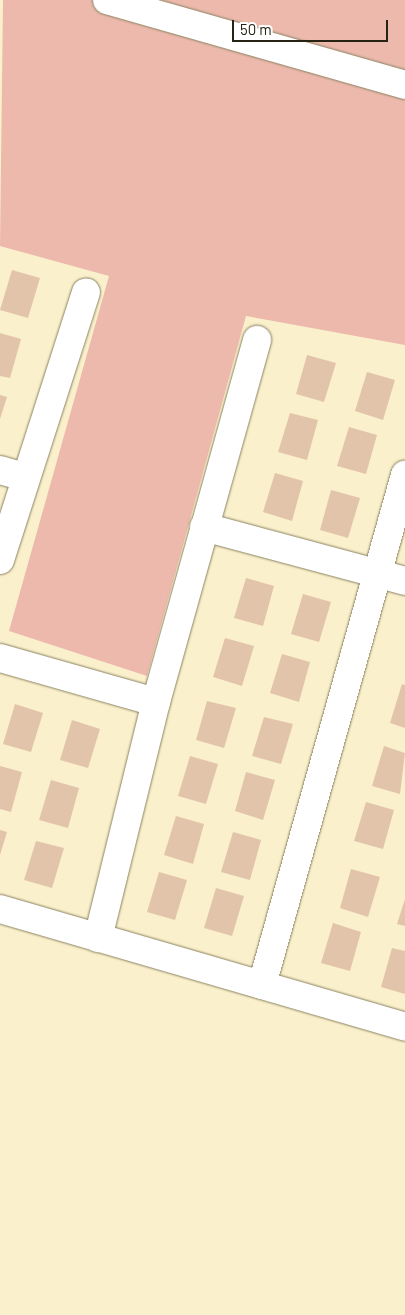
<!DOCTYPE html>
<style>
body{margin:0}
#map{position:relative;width:405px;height:1315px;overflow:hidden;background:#faf0cc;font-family:Barlow,sans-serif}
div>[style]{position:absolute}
.green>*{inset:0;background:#edb9ad}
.building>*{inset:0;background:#e2c4aa}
.roads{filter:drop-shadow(0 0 1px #8b8261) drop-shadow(0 0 1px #8b8261)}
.minor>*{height:28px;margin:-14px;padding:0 14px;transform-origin:14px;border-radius:14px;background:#fff}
span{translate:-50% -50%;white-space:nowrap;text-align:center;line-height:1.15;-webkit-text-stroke:4px #fff;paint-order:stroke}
.scale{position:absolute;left:232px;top:20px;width:156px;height:22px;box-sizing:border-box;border:2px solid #262315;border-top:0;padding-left:6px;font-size:15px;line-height:18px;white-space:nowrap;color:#262315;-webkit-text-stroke:4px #fff;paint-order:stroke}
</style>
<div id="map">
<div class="green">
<i style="clip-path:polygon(3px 0,405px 0,405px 345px,246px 316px,147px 676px,9px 631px,109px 276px,0 246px)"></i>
</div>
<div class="building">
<i style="clip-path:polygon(12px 270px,40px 278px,28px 318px,0 310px)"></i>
<i style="clip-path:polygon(0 333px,21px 339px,10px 378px,0 376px)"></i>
<i style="clip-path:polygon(307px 355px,336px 363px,324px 402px,296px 394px)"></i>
<i style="clip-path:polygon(367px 372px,395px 380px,383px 420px,355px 411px)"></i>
<i style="clip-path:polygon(0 395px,7px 397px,0 419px)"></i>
<i style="clip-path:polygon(290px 413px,318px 420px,307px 460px,278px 452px)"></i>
<i style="clip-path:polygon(349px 427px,377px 435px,366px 474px,337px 466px)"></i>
<i style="clip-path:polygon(275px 473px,303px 481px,292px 521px,263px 512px)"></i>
<i style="clip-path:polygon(331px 490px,360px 498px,348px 538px,320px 530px)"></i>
<i style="clip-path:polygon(246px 578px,274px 586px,263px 626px,234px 618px)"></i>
<i style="clip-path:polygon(303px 594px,331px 602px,319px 642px,291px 634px)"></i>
<i style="clip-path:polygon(225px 638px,254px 646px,242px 686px,213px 677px)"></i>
<i style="clip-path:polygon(282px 654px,310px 662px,299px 702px,270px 693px)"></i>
<i style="clip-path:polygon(402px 684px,405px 685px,405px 728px,390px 723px)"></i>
<i style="clip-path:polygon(207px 701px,236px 708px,224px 748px,196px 740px)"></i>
<i style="clip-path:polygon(15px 704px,43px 713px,31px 752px,3px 744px)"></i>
<i style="clip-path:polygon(264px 717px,293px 724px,281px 764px,252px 756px)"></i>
<i style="clip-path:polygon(72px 720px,100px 729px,88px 768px,60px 760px)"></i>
<i style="clip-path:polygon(384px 746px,405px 753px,400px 794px,372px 786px)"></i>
<i style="clip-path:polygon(190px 756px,218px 764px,206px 804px,178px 796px)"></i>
<i style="clip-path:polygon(0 766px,22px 772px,11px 812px,0 809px)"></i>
<i style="clip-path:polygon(246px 772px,275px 780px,263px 820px,235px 811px)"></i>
<i style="clip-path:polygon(51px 780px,79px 788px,68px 828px,39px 820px)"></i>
<i style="clip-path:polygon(366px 802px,394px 810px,383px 849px,354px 841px)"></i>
<i style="clip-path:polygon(176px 816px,204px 824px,193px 864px,164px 855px)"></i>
<i style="clip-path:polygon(0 830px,7px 832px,0 855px)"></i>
<i style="clip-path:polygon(233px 832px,261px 840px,250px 880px,221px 872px)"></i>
<i style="clip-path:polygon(36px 841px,64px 848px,52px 888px,24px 880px)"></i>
<i style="clip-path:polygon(351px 869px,380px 877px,368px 917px,340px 908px)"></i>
<i style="clip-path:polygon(159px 872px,187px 880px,175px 920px,147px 912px)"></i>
<i style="clip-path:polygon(216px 888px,244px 896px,232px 936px,204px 928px)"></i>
<i style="clip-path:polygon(405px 899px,405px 926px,397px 924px)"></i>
<i style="clip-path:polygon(333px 923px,361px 932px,350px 971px,321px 963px)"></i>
<i style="clip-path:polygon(392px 948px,405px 951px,405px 994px,381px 987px)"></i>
</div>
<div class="roads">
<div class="minor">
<i style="left:107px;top:0;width:310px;rotate:15.9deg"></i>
<i style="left:0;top:470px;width:25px;rotate:16deg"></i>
<i style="left:204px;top:527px;width:208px;rotate:15deg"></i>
<i style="left:0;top:560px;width:281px;rotate:-72.2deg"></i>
<i style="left:0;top:658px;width:162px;rotate:15.8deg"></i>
<i style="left:0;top:909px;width:422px;rotate:16.2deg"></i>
<i style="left:98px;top:938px;width:243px;rotate:-76.2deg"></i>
<i style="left:156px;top:702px;width:376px;rotate:-74.4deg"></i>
<i style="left:262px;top:985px;width:530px;rotate:-74.34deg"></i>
</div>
</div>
<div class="scale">50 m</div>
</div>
